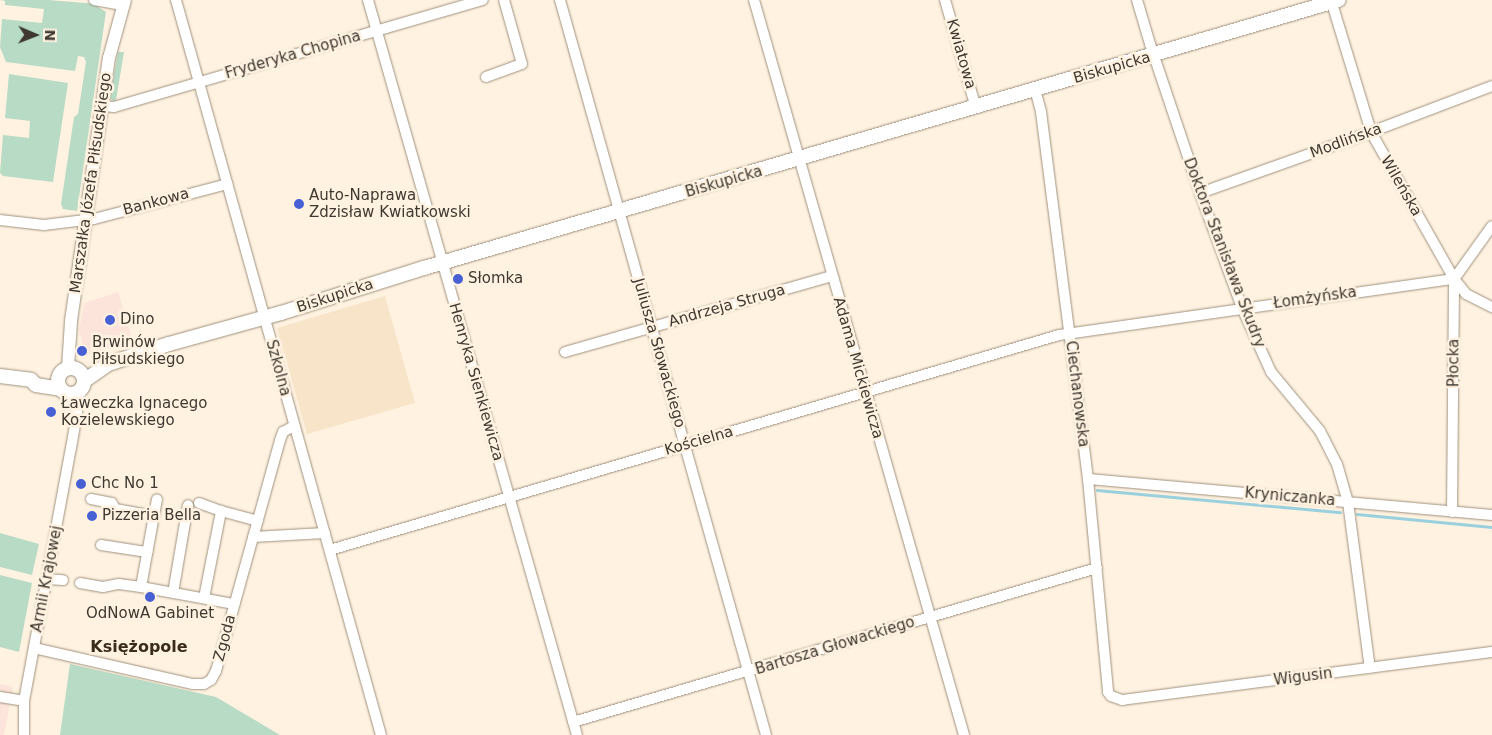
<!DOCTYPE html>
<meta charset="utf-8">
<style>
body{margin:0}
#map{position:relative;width:1492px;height:735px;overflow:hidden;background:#fff2e1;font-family:"DejaVu Sans",sans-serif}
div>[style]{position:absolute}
.commercial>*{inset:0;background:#fde4db}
.built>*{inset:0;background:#f8e4c8}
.green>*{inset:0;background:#b7dbc5}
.stream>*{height:2.5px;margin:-1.25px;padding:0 1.25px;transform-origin:1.25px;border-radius:1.25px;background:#9ad0dd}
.roads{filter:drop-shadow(0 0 1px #9f917d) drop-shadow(0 0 1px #9f917d)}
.minor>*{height:10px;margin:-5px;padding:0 5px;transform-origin:5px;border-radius:5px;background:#fff}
.tertiary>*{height:12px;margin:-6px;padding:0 6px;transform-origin:6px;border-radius:6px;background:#fff}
.secondary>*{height:14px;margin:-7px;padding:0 7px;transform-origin:7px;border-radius:7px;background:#fff}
.secondary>.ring{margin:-7px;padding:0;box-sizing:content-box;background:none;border:14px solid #fff;border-radius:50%}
.dots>*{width:14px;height:14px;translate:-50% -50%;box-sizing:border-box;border:2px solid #fff2e1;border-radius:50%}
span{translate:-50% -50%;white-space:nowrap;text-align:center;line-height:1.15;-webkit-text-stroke:5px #fff2e1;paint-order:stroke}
.street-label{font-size:15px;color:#3f3931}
.poi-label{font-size:15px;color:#3f3931}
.left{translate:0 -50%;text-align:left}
.neighbourhood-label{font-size:16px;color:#382c1b;font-weight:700}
.north{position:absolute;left:10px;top:10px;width:50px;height:50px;-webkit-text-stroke:4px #fff2e1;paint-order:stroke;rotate:91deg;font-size:14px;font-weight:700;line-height:20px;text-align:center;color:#3f3931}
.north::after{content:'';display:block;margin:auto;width:18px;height:22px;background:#3f3931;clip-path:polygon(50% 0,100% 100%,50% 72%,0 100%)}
</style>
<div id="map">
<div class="commercial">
<i style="clip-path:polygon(118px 292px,133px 341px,89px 354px,85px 351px,79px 331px,84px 303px)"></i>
<i style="clip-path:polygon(0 684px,13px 687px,4px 735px,0 735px)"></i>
</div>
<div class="built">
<i style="clip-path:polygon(385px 296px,415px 403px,307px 434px,277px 328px)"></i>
</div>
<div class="green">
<i style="clip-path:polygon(0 0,48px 0,98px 4px,98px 7px,106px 12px,77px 211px,63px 209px,61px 204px,74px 117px,78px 114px,86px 62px,84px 57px,78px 56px,75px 71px,6px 62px,0 47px,2px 19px,42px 23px,44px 9px,5px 5px,5px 1px)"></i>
<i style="clip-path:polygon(118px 52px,124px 52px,116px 100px,113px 101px,110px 98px)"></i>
<i style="clip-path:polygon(9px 74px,68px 83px,53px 182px,3px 176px,0 173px,3px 135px,29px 138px,30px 121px,5px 118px)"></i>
<i style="clip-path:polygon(0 533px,39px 544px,32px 575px,0 567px)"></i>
<i style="clip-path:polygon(0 575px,32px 583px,19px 652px,0 647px)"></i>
<i style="clip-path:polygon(70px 664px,216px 697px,280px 735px,60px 735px)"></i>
</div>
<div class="stream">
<i style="left:1097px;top:490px;width:244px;rotate:5.2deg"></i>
<i style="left:1357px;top:514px;width:136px;rotate:5.5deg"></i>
</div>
<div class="roads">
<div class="minor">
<i style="left:94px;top:0;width:29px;rotate:10deg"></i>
<i style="left:176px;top:0;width:763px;rotate:74.42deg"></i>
<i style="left:368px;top:0;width:764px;rotate:74.13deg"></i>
<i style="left:560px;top:0;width:763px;rotate:74.34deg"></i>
<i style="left:754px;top:0;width:764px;rotate:74.05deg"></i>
<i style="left:945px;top:0;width:112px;rotate:74deg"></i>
<i style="left:1137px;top:0;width:46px;rotate:73.5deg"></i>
<i style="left:1150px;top:44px;width:157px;rotate:71.4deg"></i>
<i style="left:1200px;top:193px;width:122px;rotate:69.9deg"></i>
<i style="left:1242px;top:308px;width:70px;rotate:65.6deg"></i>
<i style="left:1271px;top:372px;width:77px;rotate:50.3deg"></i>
<i style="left:1320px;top:431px;width:37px;rotate:63deg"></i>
<i style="left:1337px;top:464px;width:40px;rotate:74deg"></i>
<i style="left:1348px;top:502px;width:167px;rotate:82.5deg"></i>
<i style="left:1331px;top:0;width:138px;rotate:73.1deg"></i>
<i style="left:1371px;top:132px;width:169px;rotate:60.5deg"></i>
<i style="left:1454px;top:279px;width:19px;rotate:51deg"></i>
<i style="left:1466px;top:294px;width:29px;rotate:27deg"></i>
<i style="left:486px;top:77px;width:38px;rotate:-20deg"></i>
<i style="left:522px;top:64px;width:66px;rotate:-105.7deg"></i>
<i style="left:1035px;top:89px;width:24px;rotate:75deg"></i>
<i style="left:1041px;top:112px;width:370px;rotate:82.7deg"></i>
<i style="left:1088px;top:479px;width:214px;rotate:84.6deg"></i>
<i style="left:1108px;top:692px;width:5px;rotate:53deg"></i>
<i style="left:1111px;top:696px;width:12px;rotate:20deg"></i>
<i style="left:1122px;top:700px;width:373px;rotate:-7.4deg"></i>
<i style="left:102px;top:106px;width:12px;rotate:5deg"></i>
<i style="left:114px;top:107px;width:384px;rotate:-16.2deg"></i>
<i style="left:1200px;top:193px;width:182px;rotate:-19.6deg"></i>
<i style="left:1371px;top:132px;width:129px;rotate:-20.8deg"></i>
<i style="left:0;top:220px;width:44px;rotate:6.5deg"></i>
<i style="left:44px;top:225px;width:50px;rotate:-6.8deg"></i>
<i style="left:94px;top:219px;width:138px;rotate:-14.7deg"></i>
<i style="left:565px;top:352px;width:278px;rotate:-15.9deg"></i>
<i style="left:65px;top:393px;width:32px;rotate:74deg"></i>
<i style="left:1088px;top:479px;width:406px;rotate:5.1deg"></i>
<i style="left:91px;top:499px;width:21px;rotate:11deg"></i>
<i style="left:112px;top:503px;width:7px;rotate:63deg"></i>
<i style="left:115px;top:509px;width:40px;rotate:10deg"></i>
<i style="left:199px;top:503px;width:23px;rotate:20deg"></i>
<i style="left:1452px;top:512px;width:233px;rotate:-89.5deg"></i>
<i style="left:1454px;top:279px;width:65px;rotate:-54.4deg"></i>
<i style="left:253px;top:537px;width:72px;rotate:-3.2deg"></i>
<i style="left:101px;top:545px;width:47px;rotate:8.7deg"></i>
<i style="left:330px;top:550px;width:760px;rotate:-16.43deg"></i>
<i style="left:1059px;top:335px;width:399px;rotate:-8.1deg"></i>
<i style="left:47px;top:579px;width:16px;rotate:4deg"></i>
<i style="left:80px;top:583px;width:23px;rotate:10deg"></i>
<i style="left:103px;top:587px;width:16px;rotate:-11deg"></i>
<i style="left:119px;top:584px;width:22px;rotate:8deg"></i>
<i style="left:141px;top:587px;width:95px;rotate:10.4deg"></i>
<i style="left:141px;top:587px;width:89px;rotate:-79.7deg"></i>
<i style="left:173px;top:593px;width:89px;rotate:-80.3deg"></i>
<i style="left:204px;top:598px;width:89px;rotate:-78.9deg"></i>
<i style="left:221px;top:511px;width:38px;rotate:15deg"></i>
<i style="left:34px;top:648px;width:163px;rotate:12.8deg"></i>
<i style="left:193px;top:684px;width:11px"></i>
<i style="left:204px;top:684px;width:8px;rotate:-30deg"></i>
<i style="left:211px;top:680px;width:10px;rotate:-61deg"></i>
<i style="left:216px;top:671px;width:240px;rotate:-74.5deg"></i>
<i style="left:280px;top:440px;width:9px;rotate:-69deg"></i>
<i style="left:283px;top:432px;width:13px;rotate:-29deg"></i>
<i style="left:0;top:697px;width:24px;rotate:9deg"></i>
<i style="left:573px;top:722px;width:546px;rotate:-16.38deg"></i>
<i style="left:24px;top:735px;width:34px;rotate:-90deg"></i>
<i style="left:24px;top:701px;width:257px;rotate:-79.5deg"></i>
<i style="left:71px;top:448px;width:34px;rotate:-80deg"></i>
<i style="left:77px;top:415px;width:23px;rotate:-88deg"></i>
</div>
<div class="tertiary">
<i style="left:68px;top:368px;width:47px;rotate:-86.3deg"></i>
<i style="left:71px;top:321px;width:266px;rotate:-81.8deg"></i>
<i style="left:109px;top:58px;width:60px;rotate:-74.6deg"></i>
</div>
<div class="secondary">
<i class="ring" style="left:58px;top:368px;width:12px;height:12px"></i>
<i style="left:0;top:376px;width:31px;rotate:7deg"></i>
<i style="left:31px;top:380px;width:7px;rotate:45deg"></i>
<i style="left:36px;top:385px;width:25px;rotate:9deg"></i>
<i style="left:84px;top:381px;width:29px;rotate:-35deg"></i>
<i style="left:108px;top:364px;width:64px;rotate:-18.2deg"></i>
<i style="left:169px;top:344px;width:116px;rotate:-15.5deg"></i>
<i style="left:281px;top:313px;width:150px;rotate:-17.5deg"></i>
<i style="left:424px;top:268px;width:953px;rotate:-16.33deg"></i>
</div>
</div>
<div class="dots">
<i style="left:299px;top:204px;background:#4761d4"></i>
<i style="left:458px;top:279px;background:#4761d4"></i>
<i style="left:110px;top:320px;background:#4761d4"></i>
<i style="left:82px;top:351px;background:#4761d4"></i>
<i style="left:51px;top:412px;background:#4761d4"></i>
<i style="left:81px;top:484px;background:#4761d4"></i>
<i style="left:92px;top:516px;background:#4761d4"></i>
<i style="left:150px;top:597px;background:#4761d4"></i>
</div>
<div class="street-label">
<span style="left:961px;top:54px;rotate:74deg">Kwiatowa</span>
<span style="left:293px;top:55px;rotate:-16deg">Fryderyka Chopina</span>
<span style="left:1112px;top:68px;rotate:-16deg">Biskupicka</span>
<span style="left:1346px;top:141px;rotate:-20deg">Modlińska</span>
<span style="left:724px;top:182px;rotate:-16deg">Biskupicka</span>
<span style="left:91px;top:183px;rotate:-82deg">Marszałka Józefa Piłsudskiego</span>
<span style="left:1401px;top:186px;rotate:60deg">Wileńska</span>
<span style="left:156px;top:202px;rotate:-15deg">Bankowa</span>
<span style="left:1224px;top:253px;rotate:69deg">Doktora Stanisława Skudry</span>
<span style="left:335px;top:296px;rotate:-18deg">Biskupicka</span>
<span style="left:1315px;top:298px;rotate:-8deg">Łomżyńska</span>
<span style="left:727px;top:306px;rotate:-16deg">Andrzeja Struga</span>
<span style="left:659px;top:353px;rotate:74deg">Juliusza Słowackiego</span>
<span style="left:1454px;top:363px;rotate:-90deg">Płocka</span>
<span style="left:278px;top:368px;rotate:75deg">Szkolna</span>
<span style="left:858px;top:368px;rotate:74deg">Adama Mickiewicza</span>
<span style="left:476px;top:382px;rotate:74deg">Henryka Sienkiewicza</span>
<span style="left:1077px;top:394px;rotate:83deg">Ciechanowska</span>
<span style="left:699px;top:441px;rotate:-16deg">Kościelna</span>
<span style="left:1290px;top:497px;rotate:5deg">Kryniczanka</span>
<span style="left:47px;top:579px;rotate:-79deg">Armii Krajowej</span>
<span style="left:225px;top:638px;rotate:-75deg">Zgoda</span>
<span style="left:835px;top:646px;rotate:-17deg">Bartosza Głowackiego</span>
<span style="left:1303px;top:677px;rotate:-7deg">Wigusin</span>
</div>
<div class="poi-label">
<span class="left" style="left:309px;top:204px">Auto-Naprawa<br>Zdzisław Kwiatkowski</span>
<span class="left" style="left:468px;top:279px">Słomka</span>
<span class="left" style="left:120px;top:320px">Dino</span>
<span class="left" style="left:92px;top:351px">Brwinów<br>Piłsudskiego</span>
<span class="left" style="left:61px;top:412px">Ławeczka Ignacego<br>Kozielewskiego</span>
<span class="left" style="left:91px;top:484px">Chc No 1</span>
<span class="left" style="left:102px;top:516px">Pizzeria Bella</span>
<span style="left:150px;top:614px">OdNowA Gabinet</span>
</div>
<div class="neighbourhood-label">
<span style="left:139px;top:647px">Księżopole</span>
</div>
<div class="north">N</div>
</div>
